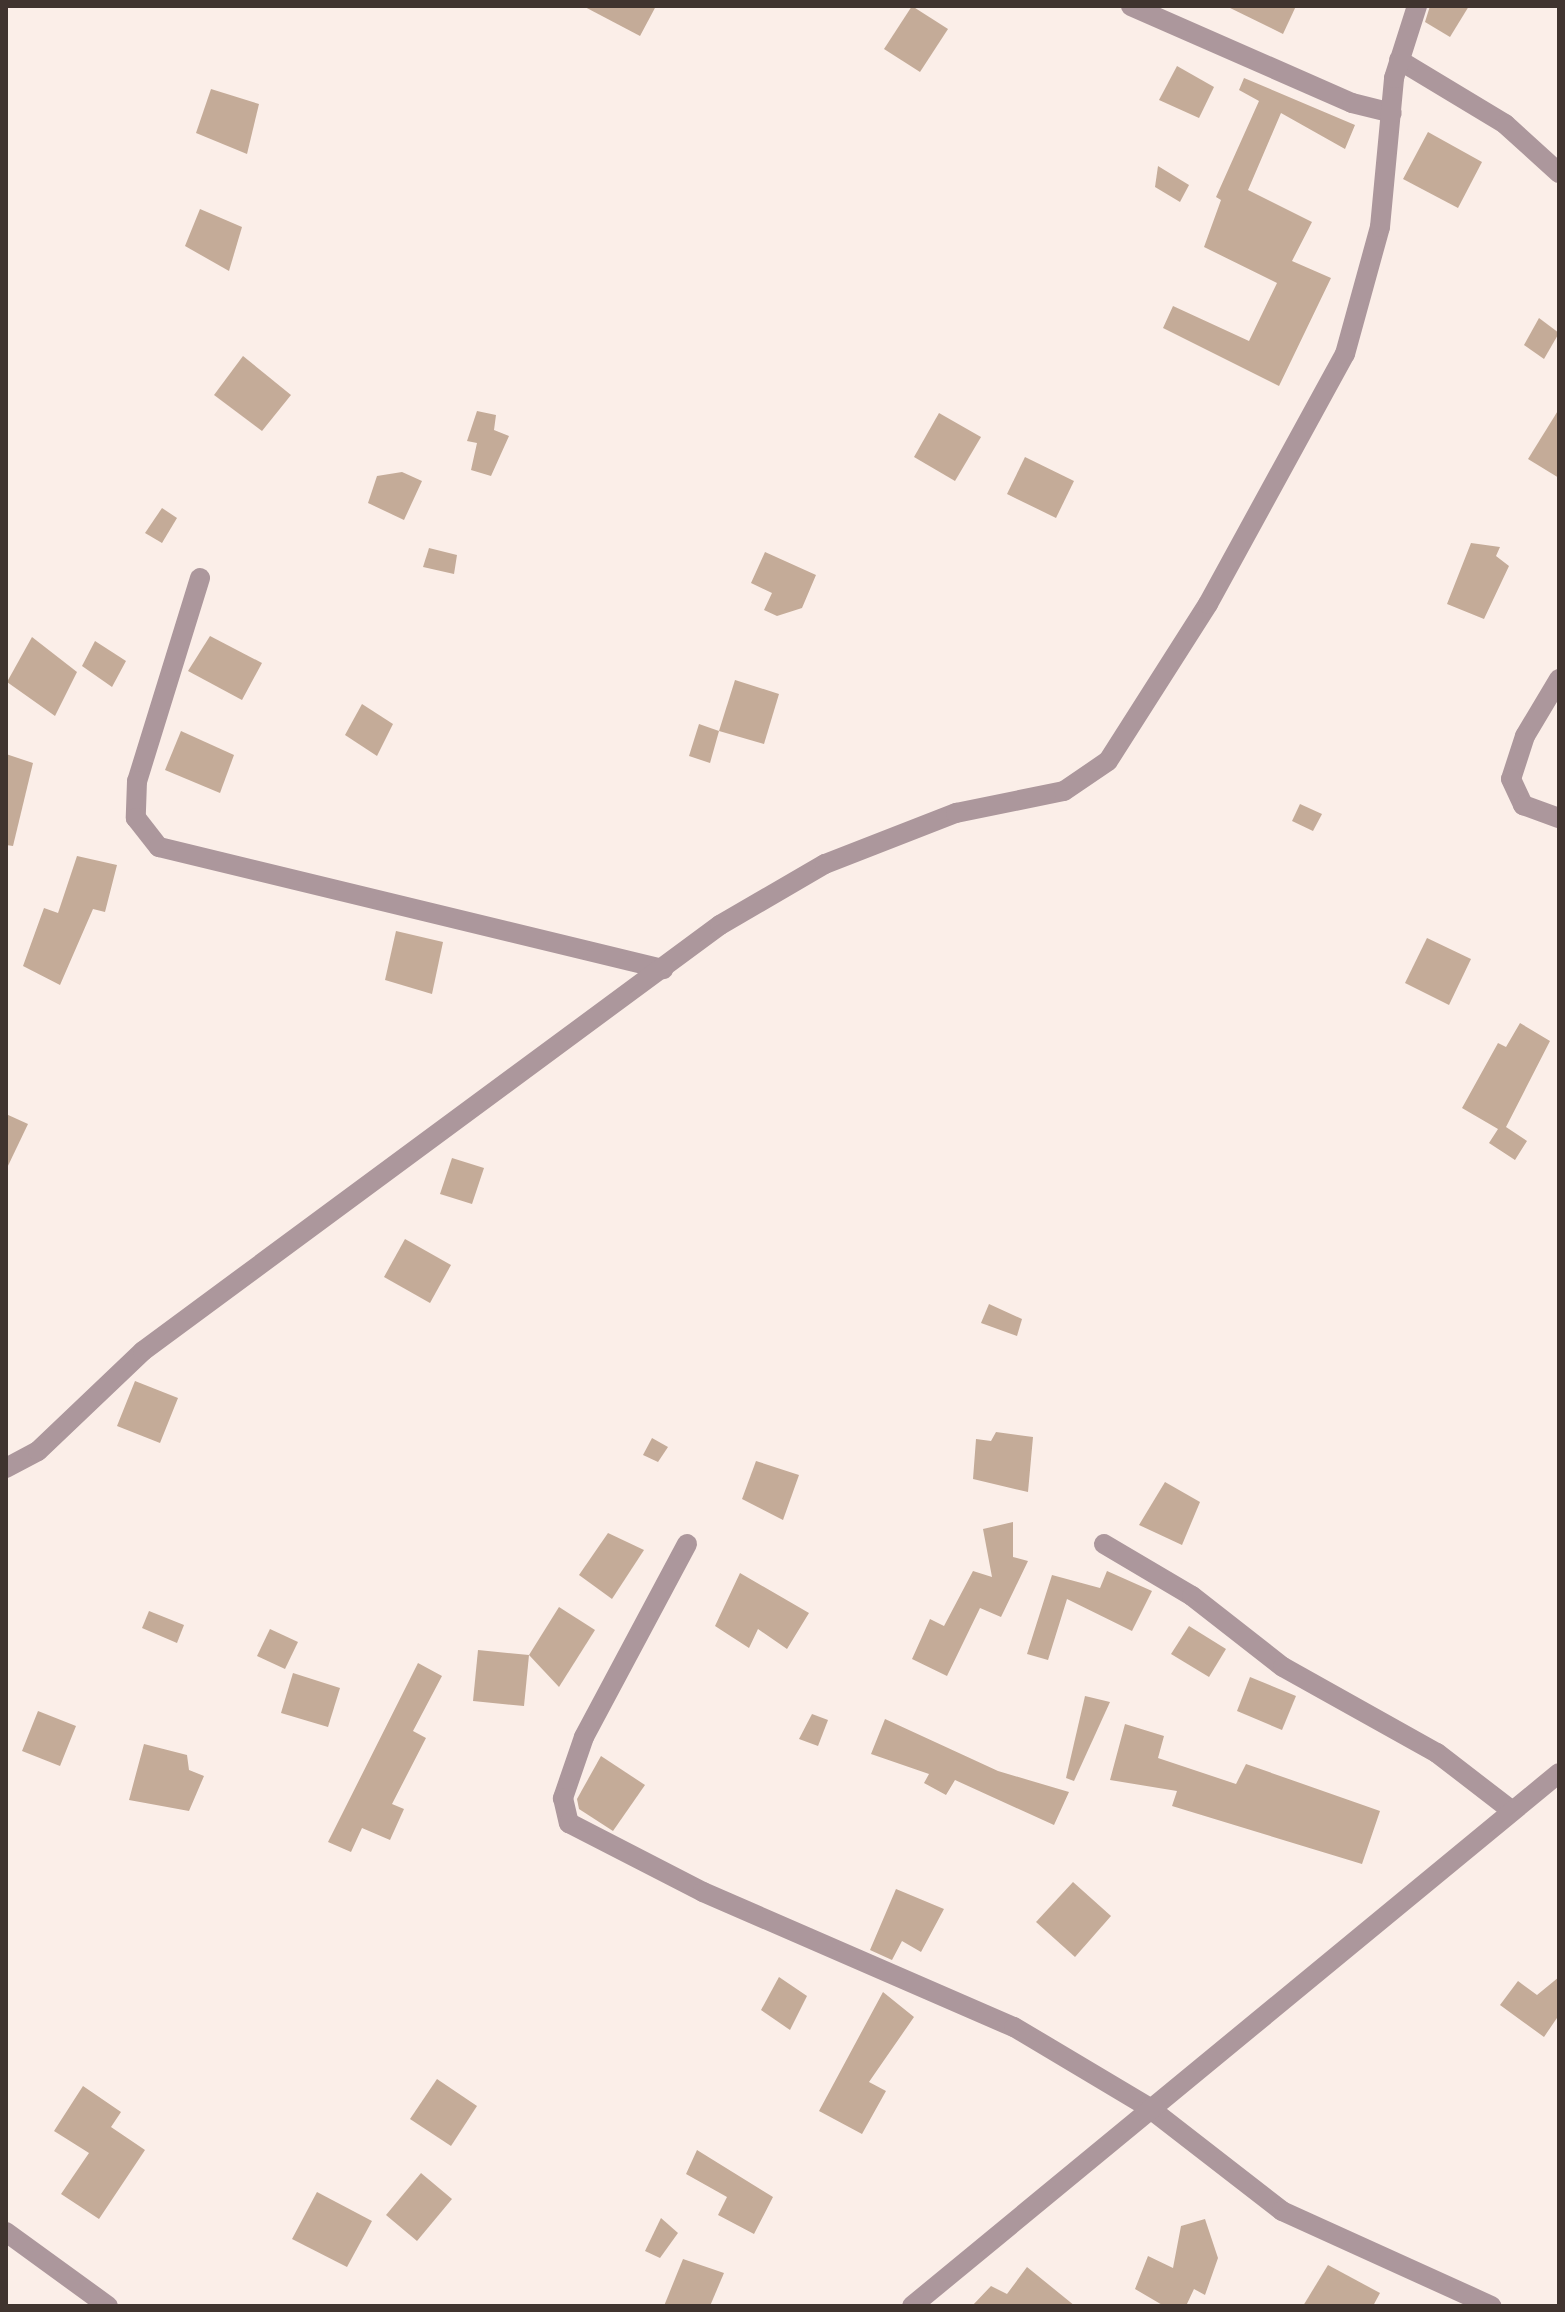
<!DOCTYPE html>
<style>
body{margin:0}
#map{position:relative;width:1565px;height:2312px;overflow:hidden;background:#fbeee8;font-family:Literata,serif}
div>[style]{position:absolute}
.building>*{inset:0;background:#c4ab98}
.minor>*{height:20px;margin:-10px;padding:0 10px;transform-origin:10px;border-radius:10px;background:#ac979c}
span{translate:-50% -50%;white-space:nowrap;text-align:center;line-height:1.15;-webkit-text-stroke:6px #fefefe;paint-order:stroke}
.frame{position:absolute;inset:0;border:8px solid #40342f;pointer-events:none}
</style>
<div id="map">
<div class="building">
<i style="clip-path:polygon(583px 6px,656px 6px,640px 36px)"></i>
<i style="clip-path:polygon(912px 6px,948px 29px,920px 72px,884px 49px)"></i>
<i style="clip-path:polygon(1226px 6px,1296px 6px,1283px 34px)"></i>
<i style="clip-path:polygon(1430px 6px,1469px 6px,1450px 37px,1425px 22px)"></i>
<i style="clip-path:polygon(1177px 66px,1214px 87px,1199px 118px,1159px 100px)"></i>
<i style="clip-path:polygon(1244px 78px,1355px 125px,1345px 149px,1281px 113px,1248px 190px,1312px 222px,1292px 261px,1331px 278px,1279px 386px,1163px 328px,1173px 306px,1249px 341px,1277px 283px,1204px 247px,1221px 200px,1216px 197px,1259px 101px,1239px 90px)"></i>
<i style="clip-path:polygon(211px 89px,259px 104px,247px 154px,196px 133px)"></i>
<i style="clip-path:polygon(1428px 132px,1482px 162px,1458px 208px,1403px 179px)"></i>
<i style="clip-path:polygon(1158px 166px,1189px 185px,1180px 202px,1155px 187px)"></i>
<i style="clip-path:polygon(200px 209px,242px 227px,229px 271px,185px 246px)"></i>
<i style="clip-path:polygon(1539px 318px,1559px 333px,1544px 359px,1524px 345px)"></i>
<i style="clip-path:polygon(243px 356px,291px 395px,262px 431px,214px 395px)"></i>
<i style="clip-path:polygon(1559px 409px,1559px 478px,1528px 459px)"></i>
<i style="clip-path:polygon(477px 411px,496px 415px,494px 430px,509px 436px,491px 476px,471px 470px,477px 443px,467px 441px)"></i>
<i style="clip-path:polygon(939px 413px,981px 437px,955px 481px,914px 457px)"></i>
<i style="clip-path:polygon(1025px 457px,1074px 481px,1056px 518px,1007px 494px)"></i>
<i style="clip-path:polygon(402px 472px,422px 481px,404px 520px,368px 503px,377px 476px)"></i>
<i style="clip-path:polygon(162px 508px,177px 518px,162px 543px,145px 533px)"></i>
<i style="clip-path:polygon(1471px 543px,1500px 547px,1496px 556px,1509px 566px,1484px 619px,1447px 604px)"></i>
<i style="clip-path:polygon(429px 548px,457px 555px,454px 574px,423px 567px)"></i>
<i style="clip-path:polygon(765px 552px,816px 575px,802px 608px,777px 616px,764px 610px,772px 593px,751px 583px)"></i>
<i style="clip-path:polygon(210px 636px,262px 663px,242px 700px,188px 671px)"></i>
<i style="clip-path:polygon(32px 637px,77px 672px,55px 716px,7px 682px)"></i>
<i style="clip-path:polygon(95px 641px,126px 661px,112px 687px,82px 666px)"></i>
<i style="clip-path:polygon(735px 680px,779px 694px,764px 744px,719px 731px)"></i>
<i style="clip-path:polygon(362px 704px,393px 724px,377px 756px,345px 735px)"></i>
<i style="clip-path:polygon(699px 724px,719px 731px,710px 763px,689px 756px)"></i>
<i style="clip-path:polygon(181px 731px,234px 755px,220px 793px,165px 770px)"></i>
<i style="clip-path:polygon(6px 754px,33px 763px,13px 846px,6px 845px)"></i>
<i style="clip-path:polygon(1300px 804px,1322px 814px,1313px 831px,1292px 821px)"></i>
<i style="clip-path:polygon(77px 856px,117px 865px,105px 912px,93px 909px,60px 985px,23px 966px,44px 908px,58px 913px)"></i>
<i style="clip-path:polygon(396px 931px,443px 942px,432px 994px,385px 980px)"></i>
<i style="clip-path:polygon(1427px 938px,1471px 959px,1449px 1005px,1405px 983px)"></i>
<i style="clip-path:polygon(1520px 1023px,1550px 1041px,1506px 1127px,1527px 1141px,1515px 1160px,1489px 1143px,1498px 1129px,1462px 1108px,1498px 1043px,1506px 1047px)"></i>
<i style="clip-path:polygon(6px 1114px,28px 1124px,6px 1170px)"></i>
<i style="clip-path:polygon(452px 1158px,484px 1168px,472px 1204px,440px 1194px)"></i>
<i style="clip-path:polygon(405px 1239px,451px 1265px,430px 1303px,384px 1277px)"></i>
<i style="clip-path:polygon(989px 1304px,1022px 1319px,1017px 1336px,981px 1323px)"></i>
<i style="clip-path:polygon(135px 1381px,178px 1398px,160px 1443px,117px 1426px)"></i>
<i style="clip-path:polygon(996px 1432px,1033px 1437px,1028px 1492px,973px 1479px,976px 1439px,991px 1441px)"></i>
<i style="clip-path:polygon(652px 1438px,668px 1447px,658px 1462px,643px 1455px)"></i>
<i style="clip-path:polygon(756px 1461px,799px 1475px,783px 1520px,742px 1499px)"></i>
<i style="clip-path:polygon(1165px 1482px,1200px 1502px,1182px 1545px,1139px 1525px)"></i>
<i style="clip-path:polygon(1013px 1522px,1013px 1557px,1028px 1561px,1001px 1617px,980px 1608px,947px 1676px,912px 1659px,930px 1619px,944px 1626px,973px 1571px,992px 1577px,983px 1529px)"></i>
<i style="clip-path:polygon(608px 1533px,644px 1550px,612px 1599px,579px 1575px)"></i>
<i style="clip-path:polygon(1107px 1571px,1152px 1591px,1132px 1631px,1067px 1599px,1048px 1660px,1027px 1654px,1052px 1575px,1100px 1588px)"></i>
<i style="clip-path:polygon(740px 1573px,809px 1613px,787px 1649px,758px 1629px,749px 1648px,715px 1626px)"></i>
<i style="clip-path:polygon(559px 1607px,595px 1630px,559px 1687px,529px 1655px)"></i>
<i style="clip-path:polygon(149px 1611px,184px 1625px,177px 1643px,142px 1628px)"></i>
<i style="clip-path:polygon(1189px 1626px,1226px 1649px,1209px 1677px,1171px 1654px)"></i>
<i style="clip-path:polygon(270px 1629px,298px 1642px,285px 1669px,257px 1656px)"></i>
<i style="clip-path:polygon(478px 1650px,529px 1655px,524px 1706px,473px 1701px)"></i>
<i style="clip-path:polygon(418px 1663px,442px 1676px,413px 1731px,426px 1738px,392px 1804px,404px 1809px,390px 1840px,362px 1828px,351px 1852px,328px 1842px)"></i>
<i style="clip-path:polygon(293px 1673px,340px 1688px,328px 1727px,281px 1713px)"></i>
<i style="clip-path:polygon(1250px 1677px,1296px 1696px,1282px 1730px,1237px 1711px)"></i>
<i style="clip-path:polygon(1085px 1696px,1110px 1702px,1074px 1781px,1066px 1778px)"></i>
<i style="clip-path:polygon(38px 1711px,76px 1726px,60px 1766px,22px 1751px)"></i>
<i style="clip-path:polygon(812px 1714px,828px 1720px,818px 1746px,799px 1739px)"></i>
<i style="clip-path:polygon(885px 1719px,998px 1771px,1069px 1792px,1054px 1825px,955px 1780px,946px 1795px,924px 1783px,929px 1774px,871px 1754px)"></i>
<i style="clip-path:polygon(1125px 1724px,1164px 1736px,1158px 1758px,1236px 1784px,1246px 1764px,1380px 1811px,1362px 1864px,1172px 1806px,1177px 1791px,1110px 1780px)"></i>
<i style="clip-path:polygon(144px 1744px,187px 1755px,189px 1770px,204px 1776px,189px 1811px,129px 1800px)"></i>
<i style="clip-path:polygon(601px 1756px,645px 1785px,613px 1831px,579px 1809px,577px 1799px)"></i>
<i style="clip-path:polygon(1073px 1882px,1111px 1916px,1075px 1957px,1036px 1922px)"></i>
<i style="clip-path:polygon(896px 1889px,944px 1909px,921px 1952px,902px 1941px,892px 1960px,870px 1950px)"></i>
<i style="clip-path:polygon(779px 1977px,807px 1996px,790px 2030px,761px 2010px)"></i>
<i style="clip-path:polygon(1559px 1977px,1559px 2015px,1544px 2037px,1500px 2005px,1518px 1981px,1537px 1995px)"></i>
<i style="clip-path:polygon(883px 1992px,914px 2017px,869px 2082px,886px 2091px,862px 2134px,819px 2111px)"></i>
<i style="clip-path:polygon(437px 2079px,477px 2106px,451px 2146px,410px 2119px)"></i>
<i style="clip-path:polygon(83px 2086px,121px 2112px,111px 2127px,145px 2150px,99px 2219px,61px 2194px,89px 2153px,54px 2131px)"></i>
<i style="clip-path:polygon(697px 2150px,773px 2197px,754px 2234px,718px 2215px,727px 2197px,686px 2174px)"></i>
<i style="clip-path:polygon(421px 2173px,452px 2199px,417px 2241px,386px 2215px)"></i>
<i style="clip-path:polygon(317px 2192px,372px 2221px,347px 2267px,292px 2239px)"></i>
<i style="clip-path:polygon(661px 2218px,678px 2233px,660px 2258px,645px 2251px)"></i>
<i style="clip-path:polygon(1205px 2219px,1218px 2258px,1205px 2295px,1194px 2289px,1186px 2306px,1164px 2306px,1135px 2289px,1148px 2256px,1173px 2268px,1181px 2226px)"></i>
<i style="clip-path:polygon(683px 2259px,724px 2273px,710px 2306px,664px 2306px)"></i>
<i style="clip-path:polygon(1328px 2265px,1380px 2293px,1373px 2306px,1303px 2306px)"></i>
<i style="clip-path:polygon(1027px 2267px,1075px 2306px,972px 2306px,991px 2286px,1007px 2294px)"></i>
</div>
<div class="minor">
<i style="left:1131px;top:6px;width:241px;rotate:23.7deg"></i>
<i style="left:1352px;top:103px;width:41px;rotate:14deg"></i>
<i style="left:1399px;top:60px;width:124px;rotate:31.1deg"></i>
<i style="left:1505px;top:124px;width:73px;rotate:42.2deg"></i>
<i style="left:200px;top:578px;width:213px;rotate:107.2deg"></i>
<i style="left:137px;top:781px;width:37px;rotate:92deg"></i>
<i style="left:136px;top:818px;width:37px;rotate:52deg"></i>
<i style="left:159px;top:847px;width:519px;rotate:13.61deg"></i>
<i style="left:1559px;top:679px;width:66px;rotate:120.8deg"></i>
<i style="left:1525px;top:736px;width:45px;rotate:108deg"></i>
<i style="left:1511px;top:779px;width:29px;rotate:65deg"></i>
<i style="left:1523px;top:805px;width:38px;rotate:20deg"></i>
<i style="left:6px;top:1468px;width:36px;rotate:-28deg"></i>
<i style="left:38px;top:1451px;width:145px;rotate:-43.6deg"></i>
<i style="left:143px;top:1351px;width:717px;rotate:-36.44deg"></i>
<i style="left:720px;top:925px;width:121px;rotate:-30.2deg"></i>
<i style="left:825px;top:864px;width:141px;rotate:-21.3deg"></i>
<i style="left:956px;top:813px;width:110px;rotate:-11.5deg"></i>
<i style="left:1064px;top:791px;width:53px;rotate:-34.3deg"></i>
<i style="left:1108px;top:761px;width:186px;rotate:-57.5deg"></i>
<i style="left:1208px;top:604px;width:285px;rotate:-61.3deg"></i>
<i style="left:1345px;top:354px;width:132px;rotate:-74.6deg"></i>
<i style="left:1380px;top:227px;width:150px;rotate:-84.6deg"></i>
<i style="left:1394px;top:78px;width:76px;rotate:-72.3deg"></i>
<i style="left:687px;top:1544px;width:219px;rotate:118.1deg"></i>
<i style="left:584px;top:1737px;width:65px;rotate:109deg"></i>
<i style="left:563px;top:1798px;width:26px;rotate:77deg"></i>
<i style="left:569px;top:1823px;width:151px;rotate:27.2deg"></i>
<i style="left:703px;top:1892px;width:339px;rotate:23.5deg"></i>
<i style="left:1014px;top:2027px;width:156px;rotate:30.8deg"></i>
<i style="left:1148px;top:2107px;width:170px;rotate:37.8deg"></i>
<i style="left:1282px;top:2211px;width:230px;rotate:24.4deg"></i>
<i style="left:1104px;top:1544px;width:102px;rotate:30.6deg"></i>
<i style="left:1192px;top:1596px;width:115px;rotate:38deg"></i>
<i style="left:1283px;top:1667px;width:176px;rotate:29.2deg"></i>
<i style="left:1437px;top:1753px;width:93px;rotate:37.6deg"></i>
<i style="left:6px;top:2232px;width:126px;rotate:36deg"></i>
<i style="left:912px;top:2306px;width:838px;rotate:-39.48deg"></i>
</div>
<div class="frame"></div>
</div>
